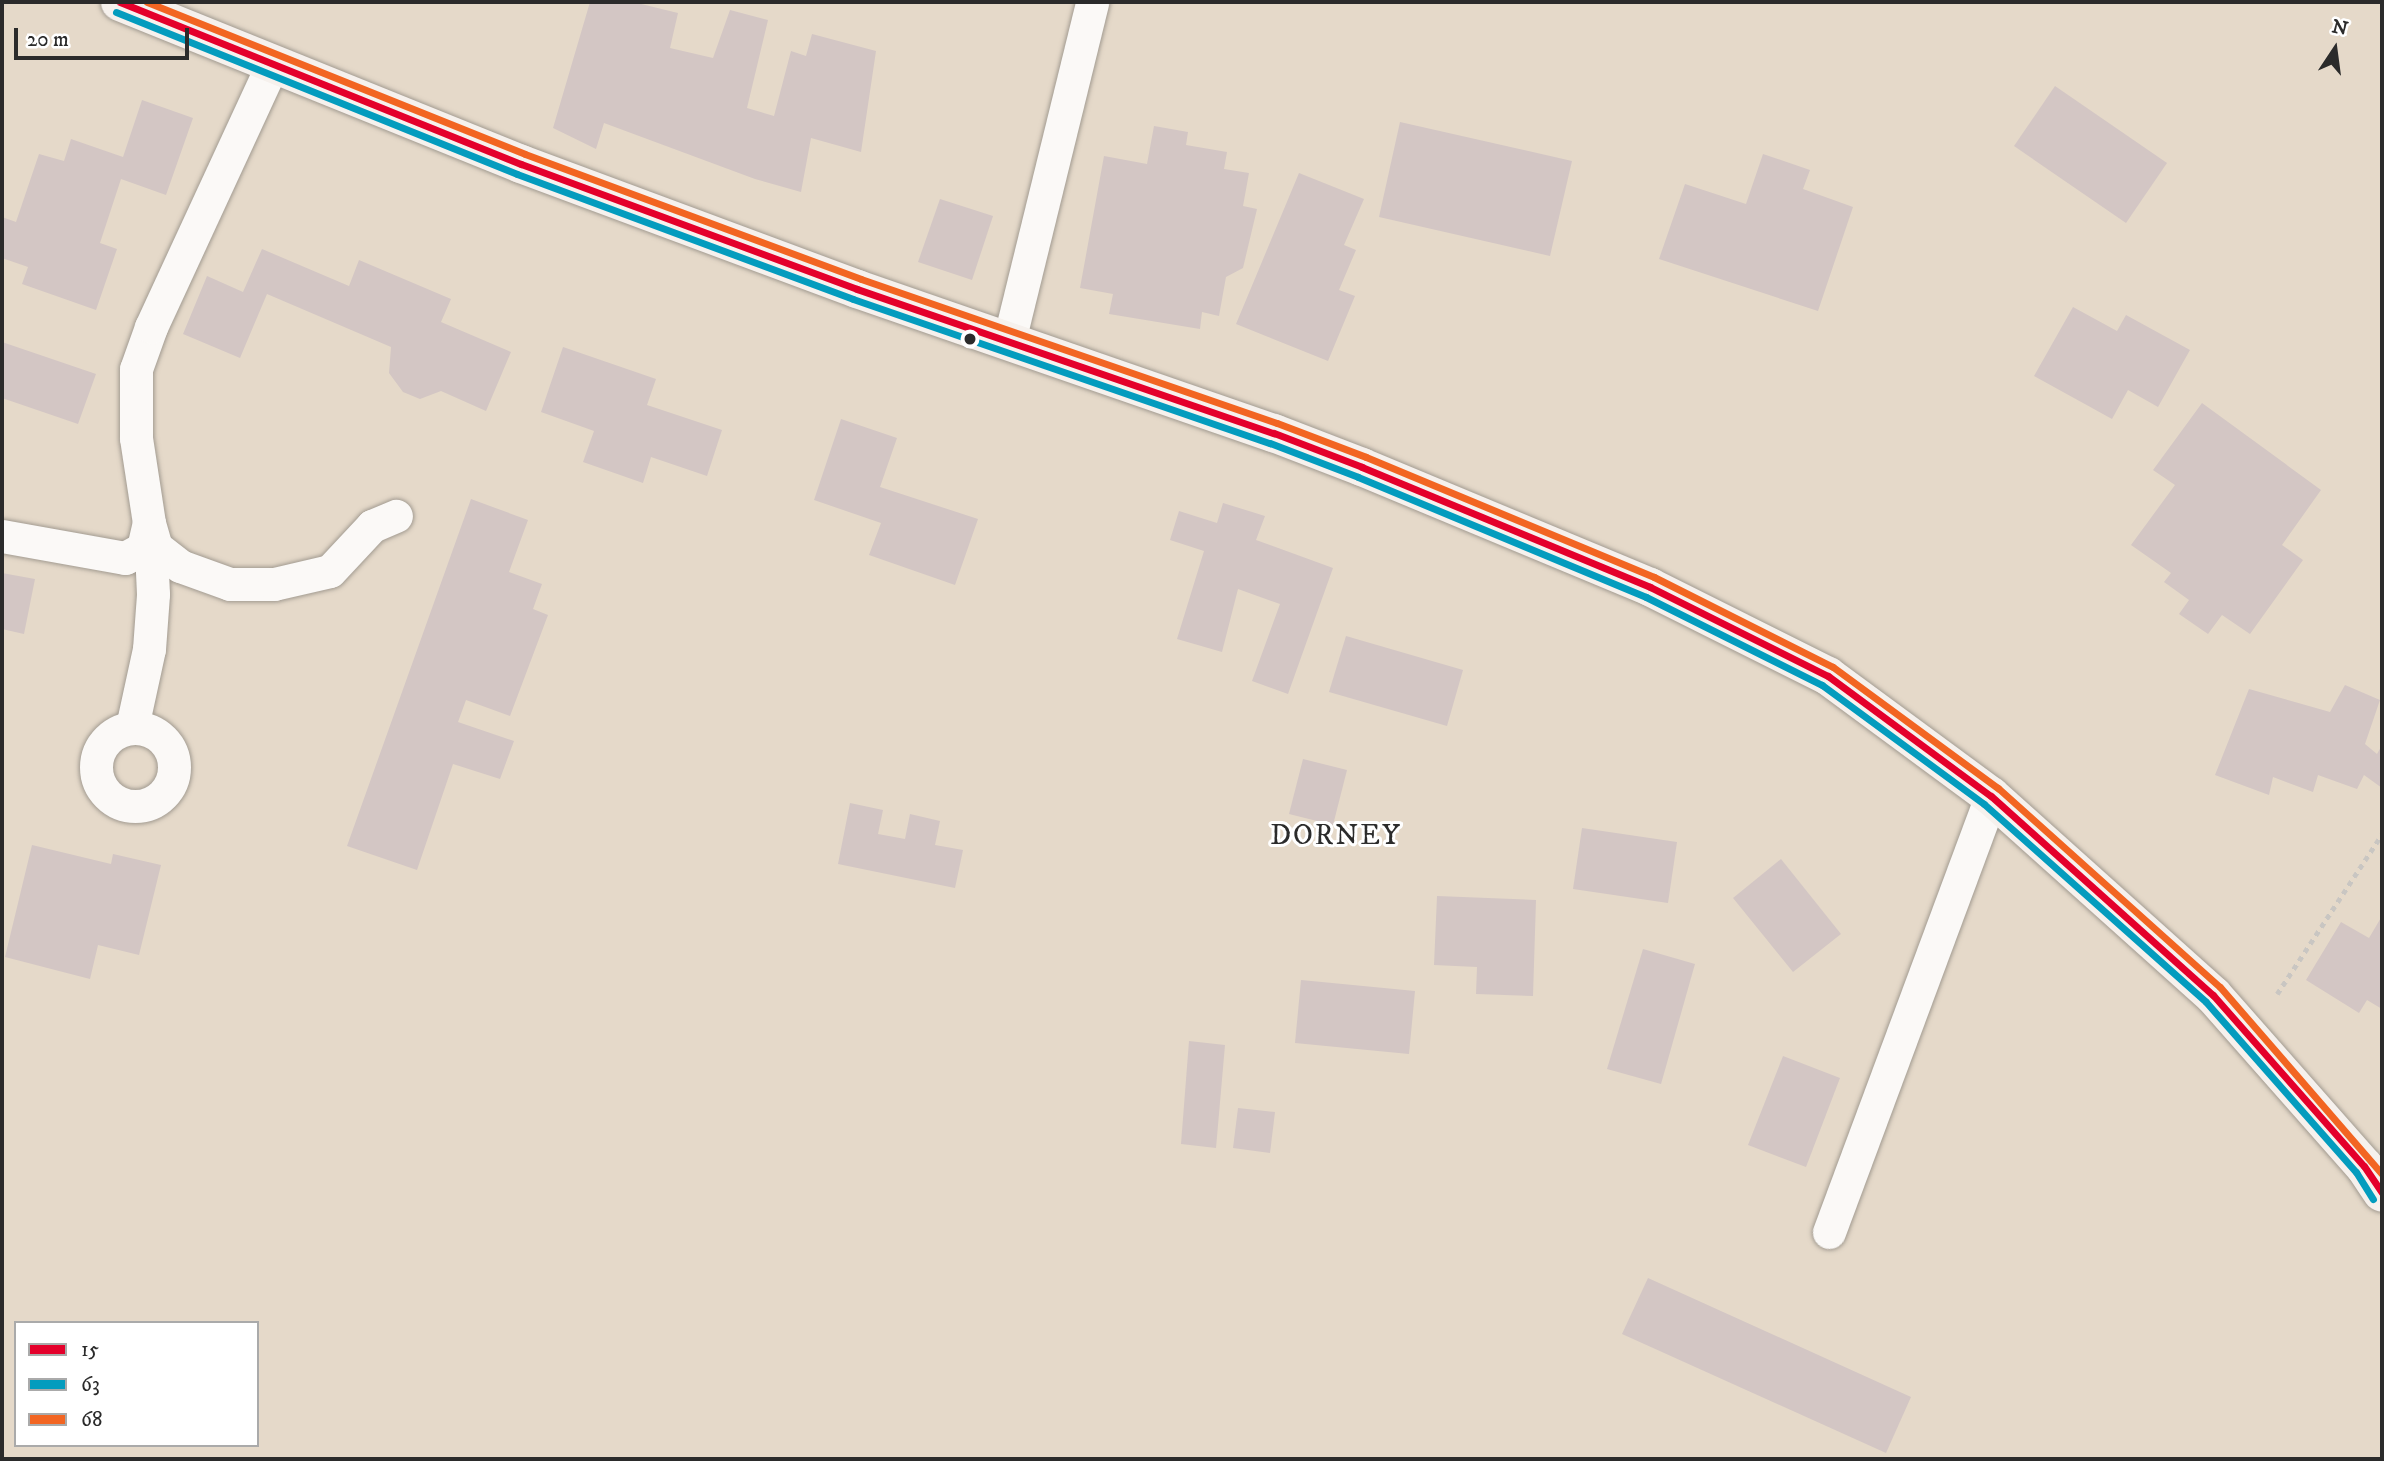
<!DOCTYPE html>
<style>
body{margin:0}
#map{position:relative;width:2384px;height:1461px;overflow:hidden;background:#e5d9c9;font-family:"IM FELL DW Pica",serif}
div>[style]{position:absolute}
.building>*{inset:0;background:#d3c6c4}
.path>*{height:4.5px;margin-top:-2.25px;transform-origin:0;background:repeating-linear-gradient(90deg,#c9c6c2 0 5px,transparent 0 10px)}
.roads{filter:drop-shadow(0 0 2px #a29b91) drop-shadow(0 0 2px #a29b91)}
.service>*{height:33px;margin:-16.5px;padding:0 16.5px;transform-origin:16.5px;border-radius:16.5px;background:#fbf9f7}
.service>.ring{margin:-16.5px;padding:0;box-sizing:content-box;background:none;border:33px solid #fbf9f7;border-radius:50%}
.secondary>*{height:38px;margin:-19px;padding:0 19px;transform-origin:19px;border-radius:19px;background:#f6f1ed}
.bus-1>*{height:7px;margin:-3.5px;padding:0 3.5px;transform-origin:3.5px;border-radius:3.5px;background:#e4002b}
.bus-2>*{height:7px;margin:-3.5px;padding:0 3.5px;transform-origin:3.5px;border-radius:3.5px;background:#049cbe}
.bus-3>*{height:7px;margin:-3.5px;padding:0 3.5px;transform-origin:3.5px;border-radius:3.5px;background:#f26522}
.dots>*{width:19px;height:19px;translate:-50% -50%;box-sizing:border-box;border:4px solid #fff;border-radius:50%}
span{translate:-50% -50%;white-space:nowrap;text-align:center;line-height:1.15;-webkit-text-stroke:6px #fff;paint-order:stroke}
.quarter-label{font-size:28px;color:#2b2b2b;letter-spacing:2px}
.frame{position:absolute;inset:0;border:4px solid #2b2b2b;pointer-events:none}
.legend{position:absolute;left:14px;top:1321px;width:245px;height:126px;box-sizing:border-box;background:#fff;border:2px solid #aaa;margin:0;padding:9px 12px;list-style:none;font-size:21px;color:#2b2b2b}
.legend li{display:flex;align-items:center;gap:14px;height:35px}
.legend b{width:35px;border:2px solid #aaa}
.north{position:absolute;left:2300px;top:14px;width:70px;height:70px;-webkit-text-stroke:5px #fff;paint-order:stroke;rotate:13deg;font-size:19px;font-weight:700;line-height:28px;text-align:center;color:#2b2b2b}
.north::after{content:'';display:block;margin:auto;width:24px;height:32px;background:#2b2b2b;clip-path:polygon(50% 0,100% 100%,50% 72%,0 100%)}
.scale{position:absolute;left:14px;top:28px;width:175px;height:32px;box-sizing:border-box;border:4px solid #2b2b2b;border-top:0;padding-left:9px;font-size:21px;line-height:24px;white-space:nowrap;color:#2b2b2b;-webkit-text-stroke:5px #fff;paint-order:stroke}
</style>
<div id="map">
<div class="building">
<i style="clip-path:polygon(590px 2px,633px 2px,678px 13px,670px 48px,713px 58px,730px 10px,768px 20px,747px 108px,774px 116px,791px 51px,806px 56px,812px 34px,876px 51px,861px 152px,811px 138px,801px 192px,755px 179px,604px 123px,596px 149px,553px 128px)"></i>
<i style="clip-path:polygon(2055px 86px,2167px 163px,2126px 223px,2014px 146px)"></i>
<i style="clip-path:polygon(142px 100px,193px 118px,166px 195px,121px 179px,100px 243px,117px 249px,96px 310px,22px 284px,28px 267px,2px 258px,2px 217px,16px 222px,39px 154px,64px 161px,71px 139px,123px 157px)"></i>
<i style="clip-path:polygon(1400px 122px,1572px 161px,1550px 256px,1379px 217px)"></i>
<i style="clip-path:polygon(1154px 126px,1188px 132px,1186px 145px,1227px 152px,1224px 169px,1249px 173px,1243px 206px,1257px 209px,1243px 268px,1226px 277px,1219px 316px,1202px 312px,1200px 329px,1109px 314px,1113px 294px,1080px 288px,1104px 156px,1147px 164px)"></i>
<i style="clip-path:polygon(1763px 154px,1810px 170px,1803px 189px,1853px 207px,1818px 311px,1659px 259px,1685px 184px,1746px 204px)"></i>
<i style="clip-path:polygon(1299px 173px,1364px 199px,1344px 245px,1356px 250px,1339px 290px,1355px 296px,1328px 361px,1236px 324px)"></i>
<i style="clip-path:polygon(940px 199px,993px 216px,972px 280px,918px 262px)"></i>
<i style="clip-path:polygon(262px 249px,349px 286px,359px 260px,451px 299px,441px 322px,511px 352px,486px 411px,441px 391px,420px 399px,403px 392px,389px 373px,391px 347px,267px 294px,240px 358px,183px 334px,207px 276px,243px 292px)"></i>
<i style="clip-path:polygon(2073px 307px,2117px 331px,2126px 315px,2190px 350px,2158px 407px,2128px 390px,2112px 419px,2034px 376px)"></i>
<i style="clip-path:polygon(2px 342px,96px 374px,78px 424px,2px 398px)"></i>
<i style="clip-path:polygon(563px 347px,656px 379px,647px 405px,722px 430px,707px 476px,651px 457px,643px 483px,583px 462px,594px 431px,541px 412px)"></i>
<i style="clip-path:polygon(2202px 403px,2321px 490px,2282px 545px,2303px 560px,2250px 634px,2222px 615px,2208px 634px,2179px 614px,2189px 600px,2164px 582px,2171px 573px,2131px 545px,2175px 485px,2153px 470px)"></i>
<i style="clip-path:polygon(841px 419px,897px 438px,880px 487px,978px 519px,955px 585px,869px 555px,881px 523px,814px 500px)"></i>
<i style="clip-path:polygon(471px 499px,528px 520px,509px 572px,542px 584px,533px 609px,548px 615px,510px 716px,466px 700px,458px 722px,514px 741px,500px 779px,453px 764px,417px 870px,347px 846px)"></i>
<i style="clip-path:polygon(1223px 503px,1265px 516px,1256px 540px,1333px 568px,1288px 694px,1252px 681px,1280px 604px,1238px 589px,1222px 652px,1177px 639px,1204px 551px,1170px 540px,1179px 511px,1217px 523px)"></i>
<i style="clip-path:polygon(2px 573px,35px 579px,24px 634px,2px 629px)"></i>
<i style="clip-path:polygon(1346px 636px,1463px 670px,1447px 726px,1329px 692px)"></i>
<i style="clip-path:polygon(2345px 685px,2380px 700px,2365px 744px,2377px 754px,2382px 745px,2382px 788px,2364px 775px,2357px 789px,2318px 775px,2313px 792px,2273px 777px,2269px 795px,2215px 775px,2249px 689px,2330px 712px)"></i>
<i style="clip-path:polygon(1303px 759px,1347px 770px,1333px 825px,1289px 814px)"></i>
<i style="clip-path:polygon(850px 803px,883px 810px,878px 834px,905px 839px,910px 814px,940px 821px,935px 845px,963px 850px,955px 888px,838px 864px)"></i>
<i style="clip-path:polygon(1582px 828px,1677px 842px,1668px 903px,1573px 889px)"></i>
<i style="clip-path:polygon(32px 845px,111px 864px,113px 854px,161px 865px,139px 955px,98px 945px,90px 979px,5px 957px)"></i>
<i style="clip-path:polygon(1781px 859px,1841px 934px,1793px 972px,1733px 898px)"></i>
<i style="clip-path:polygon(1437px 896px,1536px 900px,1533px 996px,1476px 994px,1477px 967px,1434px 965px)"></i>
<i style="clip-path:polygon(2382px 916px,2382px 1009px,2367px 1000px,2359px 1013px,2306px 980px,2341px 922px,2369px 938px)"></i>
<i style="clip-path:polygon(1643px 949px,1695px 964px,1661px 1084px,1607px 1069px)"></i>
<i style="clip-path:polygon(1301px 980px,1415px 991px,1409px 1054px,1295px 1043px)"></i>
<i style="clip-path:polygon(1189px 1041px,1225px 1045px,1216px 1148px,1181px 1144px)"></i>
<i style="clip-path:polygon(1783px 1056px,1840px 1078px,1806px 1167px,1748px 1145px)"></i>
<i style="clip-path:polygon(1238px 1108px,1275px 1112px,1270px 1153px,1233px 1148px)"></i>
<i style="clip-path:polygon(1648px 1278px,1911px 1397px,1886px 1453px,1622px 1334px)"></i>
</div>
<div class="path">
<i style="left:2277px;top:994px;width:191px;rotate:-56.7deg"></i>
</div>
<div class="roads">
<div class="service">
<i style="left:1009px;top:341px;width:349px;rotate:-76.2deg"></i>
<i style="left:149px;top:523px;width:25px;rotate:74deg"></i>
<i style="left:156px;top:547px;width:31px;rotate:38deg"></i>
<i style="left:180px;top:566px;width:53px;rotate:19.8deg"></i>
<i style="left:230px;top:584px;width:44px"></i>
<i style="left:274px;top:584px;width:57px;rotate:-13.1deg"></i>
<i style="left:330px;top:571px;width:62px;rotate:-47deg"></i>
<i style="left:372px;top:526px;width:26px;rotate:-23deg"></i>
<i style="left:2px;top:536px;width:125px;rotate:10.1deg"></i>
<i style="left:125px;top:558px;width:21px;rotate:-29deg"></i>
<i style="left:143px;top:548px;width:26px;rotate:-77deg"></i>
<i style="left:149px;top:523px;width:86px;rotate:-98.7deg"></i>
<i style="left:136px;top:438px;width:69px;rotate:-90deg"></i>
<i style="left:136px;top:369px;width:45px;rotate:-70.3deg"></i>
<i style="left:151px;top:327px;width:291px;rotate:-65.2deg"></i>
<i style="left:132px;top:727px;width:80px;rotate:-77.7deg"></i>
<i style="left:149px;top:649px;width:55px;rotate:-85.8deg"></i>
<i style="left:153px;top:594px;width:65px;rotate:-92.6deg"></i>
<i class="ring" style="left:96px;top:728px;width:45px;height:45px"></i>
<i style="left:1829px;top:1232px;width:465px;rotate:-69.6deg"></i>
</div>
<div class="secondary">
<i style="left:120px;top:2px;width:432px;rotate:22deg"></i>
<i style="left:521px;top:164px;width:358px;rotate:20.4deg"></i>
<i style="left:857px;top:289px;width:441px;rotate:19.1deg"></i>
<i style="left:1274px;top:433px;width:94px;rotate:21.1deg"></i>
<i style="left:1362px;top:467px;width:312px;rotate:22.6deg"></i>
<i style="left:1650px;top:587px;width:199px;rotate:26.6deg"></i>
<i style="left:1828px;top:676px;width:202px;rotate:36.4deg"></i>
<i style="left:1991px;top:796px;width:298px;rotate:41.9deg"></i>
<i style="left:2213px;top:995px;width:228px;rotate:48.6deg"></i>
<i style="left:2364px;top:1166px;width:32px;rotate:56deg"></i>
</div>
</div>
<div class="bus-1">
<i style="left:120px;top:2px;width:432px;rotate:22deg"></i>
<i style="left:521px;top:164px;width:358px;rotate:20.4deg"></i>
<i style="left:857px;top:289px;width:441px;rotate:19.1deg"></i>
<i style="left:1274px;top:433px;width:94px;rotate:21.1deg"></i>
<i style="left:1362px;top:467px;width:312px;rotate:22.6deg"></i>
<i style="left:1650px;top:587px;width:199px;rotate:26.6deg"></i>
<i style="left:1828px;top:676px;width:202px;rotate:36.4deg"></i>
<i style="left:1991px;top:796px;width:298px;rotate:41.9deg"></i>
<i style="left:2213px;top:995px;width:228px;rotate:48.6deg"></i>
<i style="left:2364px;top:1166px;width:32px;rotate:56deg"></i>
</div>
<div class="bus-2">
<i style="left:116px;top:12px;width:432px;rotate:22deg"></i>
<i style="left:517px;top:174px;width:358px;rotate:20.4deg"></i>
<i style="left:853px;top:299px;width:441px;rotate:19.1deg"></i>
<i style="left:1270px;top:443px;width:94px;rotate:21.1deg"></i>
<i style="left:1358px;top:477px;width:312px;rotate:22.6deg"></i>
<i style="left:1646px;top:597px;width:197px;rotate:26.6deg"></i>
<i style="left:1822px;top:685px;width:201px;rotate:36.3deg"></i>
<i style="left:1984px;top:804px;width:297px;rotate:41.7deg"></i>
<i style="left:2206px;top:1002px;width:227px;rotate:48.6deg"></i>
<i style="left:2356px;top:1172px;width:32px;rotate:58deg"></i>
</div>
<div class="bus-3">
<i style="left:147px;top:2px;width:407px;rotate:21.9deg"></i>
<i style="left:525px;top:154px;width:358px;rotate:20.4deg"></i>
<i style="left:861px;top:279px;width:440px;rotate:19.1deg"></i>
<i style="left:1277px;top:423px;width:95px;rotate:20.9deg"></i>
<i style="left:1366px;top:457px;width:312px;rotate:22.6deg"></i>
<i style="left:1654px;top:577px;width:200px;rotate:26.7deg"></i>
<i style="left:1833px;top:667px;width:205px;rotate:36.3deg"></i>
<i style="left:1998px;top:788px;width:298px;rotate:41.9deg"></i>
<i style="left:2220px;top:987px;width:247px;rotate:49.1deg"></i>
</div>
<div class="dots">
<i style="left:970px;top:339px;background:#2b2b2b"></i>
</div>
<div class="quarter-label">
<span style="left:1336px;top:836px">DORNEY</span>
</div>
<div class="frame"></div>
<ul class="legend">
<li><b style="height:9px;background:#e4002b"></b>15</li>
<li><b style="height:9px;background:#049cbe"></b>63</li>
<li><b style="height:9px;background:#f26522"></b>68</li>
</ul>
<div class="north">N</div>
<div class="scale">20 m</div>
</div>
